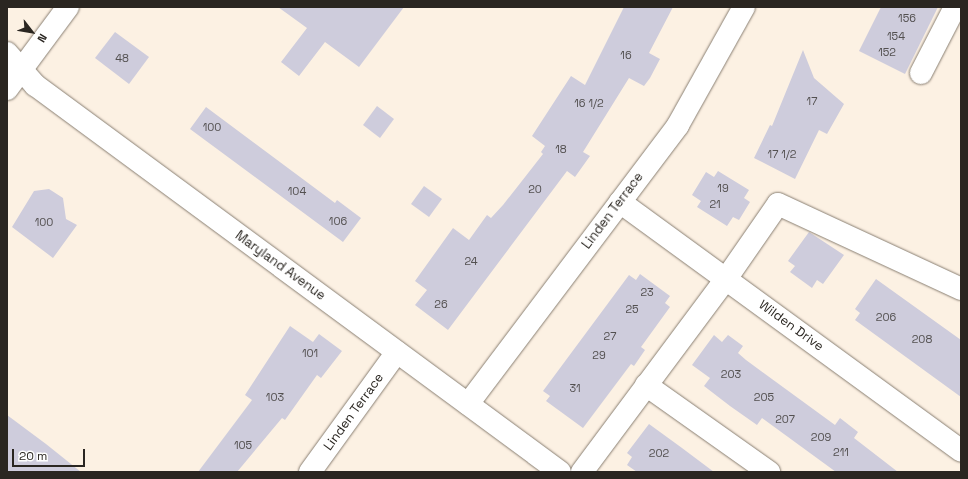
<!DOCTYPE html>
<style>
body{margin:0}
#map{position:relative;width:968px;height:479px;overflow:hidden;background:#fcf1e3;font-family:"Space Grotesk",sans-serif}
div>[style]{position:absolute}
.building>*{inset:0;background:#ceccdc}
.roads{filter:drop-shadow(0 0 1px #897f72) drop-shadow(0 0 1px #897f72)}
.minor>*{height:22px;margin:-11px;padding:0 11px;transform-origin:11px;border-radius:11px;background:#fff}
span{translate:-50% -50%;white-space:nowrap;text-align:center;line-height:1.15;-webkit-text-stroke:3px #fff;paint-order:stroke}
.number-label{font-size:11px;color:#535050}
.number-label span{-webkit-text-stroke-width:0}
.street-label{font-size:13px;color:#2a2621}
.frame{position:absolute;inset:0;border:8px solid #2a2621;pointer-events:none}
.north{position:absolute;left:12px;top:12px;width:40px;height:40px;-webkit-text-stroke:3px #fff;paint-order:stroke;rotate:121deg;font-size:11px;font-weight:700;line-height:16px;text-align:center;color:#2a2621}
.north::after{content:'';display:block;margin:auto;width:14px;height:18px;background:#2a2621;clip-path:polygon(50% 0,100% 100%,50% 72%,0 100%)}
.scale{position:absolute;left:12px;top:449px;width:73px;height:18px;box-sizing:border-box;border:2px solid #2a2621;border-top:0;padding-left:5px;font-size:12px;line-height:14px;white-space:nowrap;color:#2a2621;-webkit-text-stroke:3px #fff;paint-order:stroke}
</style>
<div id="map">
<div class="building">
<i style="clip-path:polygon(278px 7px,404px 7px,359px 67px,325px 42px,299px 76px,281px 62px,307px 28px)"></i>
<i style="clip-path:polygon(624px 7px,673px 7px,649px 53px,660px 59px,650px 78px,644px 86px,629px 78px,583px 152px,590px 156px,575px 177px,567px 171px,448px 330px,415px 305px,427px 290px,415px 281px,453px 228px,469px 240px,487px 215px,491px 218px,503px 205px,543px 154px,541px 152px,545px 146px,532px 136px,571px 76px,585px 85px)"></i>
<i style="clip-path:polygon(881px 7px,938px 7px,905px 74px,859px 51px)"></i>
<i style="clip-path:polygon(115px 32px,149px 57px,129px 84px,95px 58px)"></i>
<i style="clip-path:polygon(803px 50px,814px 78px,844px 104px,827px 134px,819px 130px,795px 179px,754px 158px,770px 125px,772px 126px)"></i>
<i style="clip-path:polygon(377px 106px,394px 119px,380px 138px,363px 125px)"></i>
<i style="clip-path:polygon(206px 107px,335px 203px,337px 200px,361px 218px,343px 242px,190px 129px)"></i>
<i style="clip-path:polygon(718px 171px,749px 190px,744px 198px,750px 202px,739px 220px,733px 217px,727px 226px,697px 207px,701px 201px,692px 195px,706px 172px,714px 177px)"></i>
<i style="clip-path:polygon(424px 186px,442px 199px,429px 217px,411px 204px)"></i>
<i style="clip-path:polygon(49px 189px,63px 198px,66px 219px,77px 225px,53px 258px,12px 227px,34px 191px)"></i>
<i style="clip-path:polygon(809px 232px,844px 255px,823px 284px,817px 280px,812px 288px,790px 272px,795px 266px,788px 261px)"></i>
<i style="clip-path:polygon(640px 274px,670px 296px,665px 303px,670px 307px,641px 347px,645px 350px,634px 366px,631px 364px,583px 428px,546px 401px,550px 396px,543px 391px,629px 275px,636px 280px)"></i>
<i style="clip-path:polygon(876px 279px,961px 340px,961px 397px,855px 320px,860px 313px,855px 309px)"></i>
<i style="clip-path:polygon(290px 326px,313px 342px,319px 334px,342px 351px,321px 378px,317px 375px,285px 420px,282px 418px,237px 472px,198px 472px,252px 400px,245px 395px)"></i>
<i style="clip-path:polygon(714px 335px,722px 342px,728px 335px,743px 346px,738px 353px,746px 360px,835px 425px,840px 418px,858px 432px,854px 438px,898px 472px,836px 472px,762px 418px,757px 425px,730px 406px,704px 386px,710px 378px,692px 365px)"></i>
<i style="clip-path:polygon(7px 415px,46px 444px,81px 472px,7px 472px)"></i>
<i style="clip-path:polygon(649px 424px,682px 448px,714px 472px,637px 472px,627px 465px,632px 457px,627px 453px)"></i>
</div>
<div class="roads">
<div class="minor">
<i style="left:7px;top:53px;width:43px;rotate:48.8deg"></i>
<i style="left:35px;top:85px;width:652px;rotate:36.4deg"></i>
<i style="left:921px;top:73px;width:74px;rotate:-62.7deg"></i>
<i style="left:7px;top:89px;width:102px;rotate:-53.4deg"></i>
<i style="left:620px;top:202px;width:422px;rotate:36.1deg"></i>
<i style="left:646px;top:385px;width:151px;rotate:35.3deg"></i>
<i style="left:468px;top:404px;width:349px;rotate:-53deg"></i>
<i style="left:678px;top:125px;width:135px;rotate:-60.8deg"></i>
<i style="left:310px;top:472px;width:148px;rotate:-54.1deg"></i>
<i style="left:582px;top:472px;width:241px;rotate:-53.3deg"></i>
<i style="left:726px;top:279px;width:91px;rotate:-55.3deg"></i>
<i style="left:778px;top:204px;width:202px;rotate:24.9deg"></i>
</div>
</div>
<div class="number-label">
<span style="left:907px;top:18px">156</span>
<span style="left:896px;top:36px">154</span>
<span style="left:887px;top:52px">152</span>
<span style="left:626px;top:55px">16</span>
<span style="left:122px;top:58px">48</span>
<span style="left:812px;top:101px">17</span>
<span style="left:589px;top:103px">16 1/2</span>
<span style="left:212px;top:127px">100</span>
<span style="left:561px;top:149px">18</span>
<span style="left:782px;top:154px">17 1/2</span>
<span style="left:723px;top:188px">19</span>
<span style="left:535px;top:189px">20</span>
<span style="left:297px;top:191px">104</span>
<span style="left:715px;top:204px">21</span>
<span style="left:338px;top:221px">106</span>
<span style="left:44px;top:222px">100</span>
<span style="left:471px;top:261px">24</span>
<span style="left:647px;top:292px">23</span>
<span style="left:441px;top:304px">26</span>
<span style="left:632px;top:309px">25</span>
<span style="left:886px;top:317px">206</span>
<span style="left:610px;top:336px">27</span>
<span style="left:922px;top:339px">208</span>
<span style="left:310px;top:353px">101</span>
<span style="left:599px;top:355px">29</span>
<span style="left:731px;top:374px">203</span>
<span style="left:575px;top:388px">31</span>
<span style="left:275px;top:397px">103</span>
<span style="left:764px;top:397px">205</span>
<span style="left:785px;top:419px">207</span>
<span style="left:821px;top:437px">209</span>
<span style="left:243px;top:445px">105</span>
<span style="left:841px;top:452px">211</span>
<span style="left:659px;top:453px">202</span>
</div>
<div class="street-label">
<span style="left:613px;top:211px;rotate:-53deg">Linden Terrace</span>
<span style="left:280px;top:266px;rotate:36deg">Maryland Avenue</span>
<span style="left:791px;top:326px;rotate:36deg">Wilden Drive</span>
<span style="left:354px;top:412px;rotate:-54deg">Linden Terrace</span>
</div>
<div class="frame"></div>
<div class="north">N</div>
<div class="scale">20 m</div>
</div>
